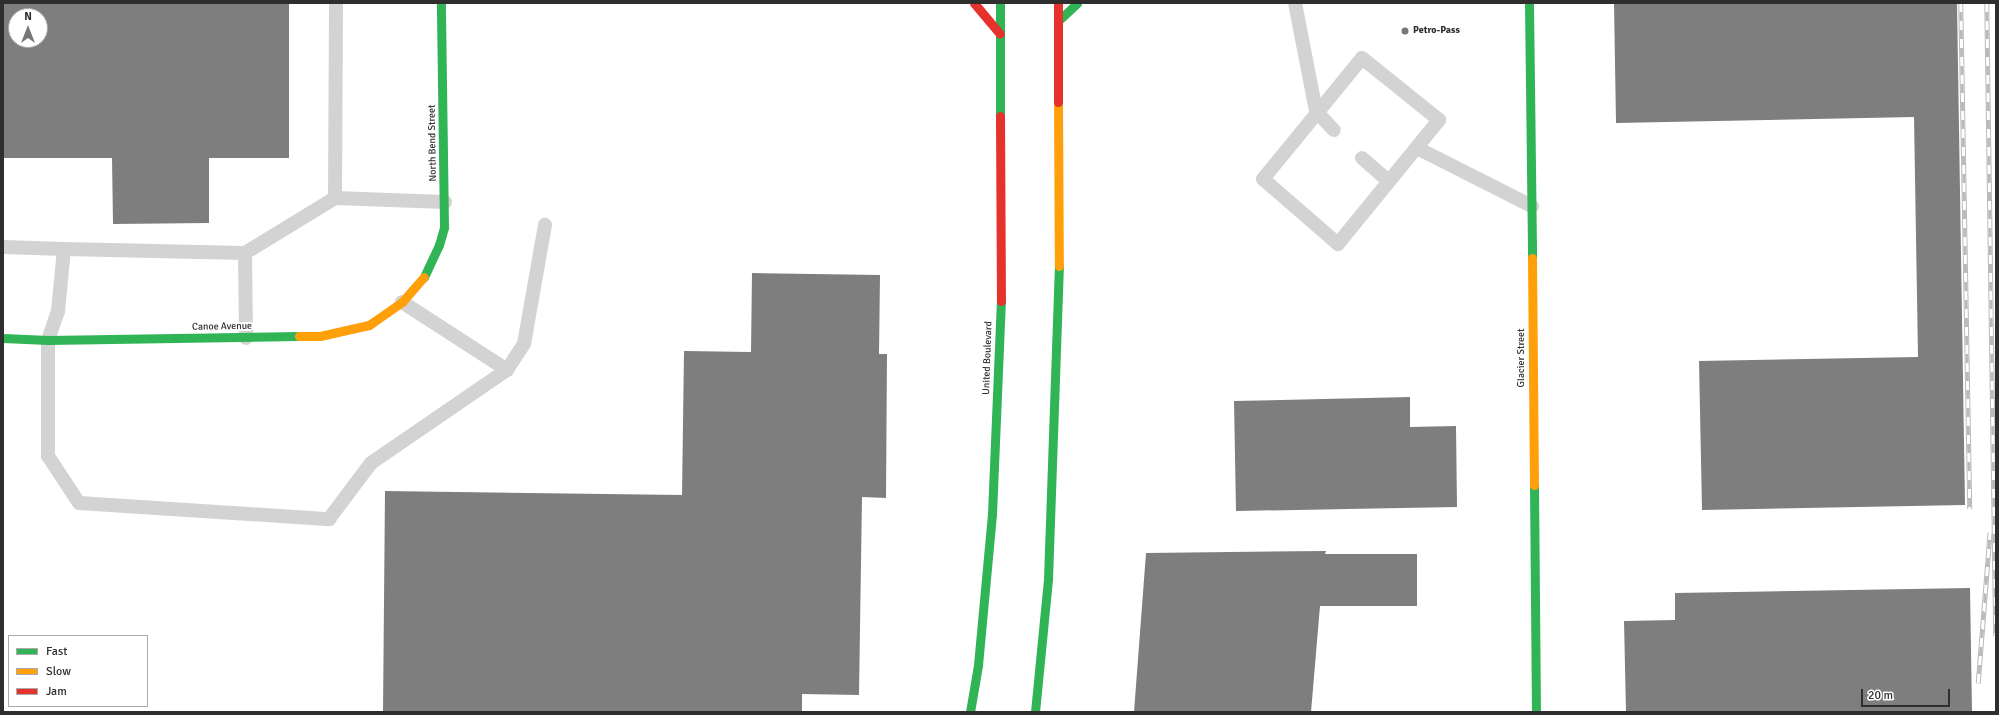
<!DOCTYPE html>
<style>
body{margin:0}
#map{position:relative;width:1999px;height:715px;overflow:hidden;background:#fff;font-family:Signika,sans-serif}
div>[style]{position:absolute}
.building>*{inset:0;background:#7e7e7e}
.lane>*{height:14px;margin:-7px;padding:0 7px;transform-origin:7px;border-radius:7px;background:#d3d3d3}
.fast>*{height:9px;margin:-4.5px;padding:0 4.5px;transform-origin:4.5px;border-radius:4.5px;background:#30b455}
.slow>*{height:9px;margin:-4.5px;padding:0 4.5px;transform-origin:4.5px;border-radius:4.5px;background:#ff9f0a}
.jam>*{height:9px;margin:-4.5px;padding:0 4.5px;transform-origin:4.5px;border-radius:4.5px;background:#e5322d}
.rail>*{height:4.5px;margin-top:-2.25px;transform-origin:0;background:repeating-linear-gradient(90deg,#fff 0 9px,#bababa 0 18px);box-sizing:border-box;border-block:1px solid #bababa}
.dots>*{width:11px;height:11px;translate:-50% -50%;box-sizing:border-box;border:2px solid #fff;border-radius:50%}
span{translate:-50% -50%;white-space:nowrap;text-align:center;line-height:1.15;-webkit-text-stroke:4px #fff;paint-order:stroke}
.poi-label{font-size:10px;color:#2e2e2e;font-weight:700}
.left{translate:0 -50%;text-align:left}
.street-label{font-size:10px;color:#2e2e2e}
.frame{position:absolute;inset:0;border:4px solid #2e2e2e;pointer-events:none}
.legend{position:absolute;left:8px;top:635px;width:140px;height:72px;box-sizing:border-box;background:#fff;border:1px solid #ababab;margin:0;padding:5px 7px;list-style:none;font-size:12px;color:#2e2e2e}
.legend li{display:flex;align-items:center;gap:8px;height:20px}
.legend b{width:20px;border:1px solid #ababab}
.north{position:absolute;left:8px;top:8px;width:40px;height:40px;box-sizing:border-box;background:#fff;border:1px solid #ababab;border-radius:50%;rotate:0deg;font-size:11px;font-weight:700;line-height:16px;text-align:center;color:#2e2e2e}
.north::after{content:'';display:block;margin:auto;width:14px;height:18px;background:#777;clip-path:polygon(50% 0,100% 100%,50% 72%,0 100%)}
.scale{position:absolute;left:1861px;top:689px;width:89px;height:18px;box-sizing:border-box;border:2px solid #2e2e2e;border-top:0;padding-left:5px;font-size:12px;line-height:14px;white-space:nowrap;color:#2e2e2e;-webkit-text-stroke:3px #fff;paint-order:stroke}
</style>
<div id="map">
<div class="building">
<i style="clip-path:polygon(evenodd,3px 3px,289px 3px,289px 158px,209px 158px,209px 223px,113px 224px,112px 158px,3px 158px,3px 3px,16px 16px,40px 16px,40px 40px,16px 40px,16px 16px)"></i>
<i style="clip-path:polygon(1614px 3px,1957px 3px,1965px 505px,1702px 510px,1699px 361px,1918px 357px,1914px 117px,1616px 123px)"></i>
<i style="clip-path:polygon(752px 273px,880px 275px,879px 354px,887px 354px,886px 498px,862px 497px,859px 695px,802px 694px,802px 712px,383px 712px,385px 491px,682px 495px,684px 351px,751px 352px)"></i>
<i style="clip-path:polygon(1410px 397px,1410px 427px,1456px 426px,1457px 507px,1236px 511px,1234px 401px)"></i>
<i style="clip-path:polygon(1326px 551px,1325px 554px,1417px 554px,1417px 606px,1320px 606px,1311px 712px,1134px 712px,1146px 553px)"></i>
<i style="clip-path:polygon(1970px 588px,1972px 712px,1626px 712px,1624px 621px,1675px 620px,1675px 593px)"></i>
</div>
<div class="lane">
<i style="left:1295px;top:3px;width:110px;rotate:79deg"></i>
<i style="left:1316px;top:111px;width:26px;rotate:47deg"></i>
<i style="left:1362px;top:58px;width:99px;rotate:38.8deg"></i>
<i style="left:1439px;top:120px;width:160px;rotate:129.2deg"></i>
<i style="left:1338px;top:244px;width:99px;rotate:-139.1deg"></i>
<i style="left:1263px;top:179px;width:156px;rotate:-50.7deg"></i>
<i style="left:1417px;top:148px;width:129px;rotate:26.8deg"></i>
<i style="left:1362px;top:158px;width:35px;rotate:41deg"></i>
<i style="left:335px;top:198px;width:110px;rotate:2.1deg"></i>
<i style="left:3px;top:247px;width:61px;rotate:1.9deg"></i>
<i style="left:64px;top:249px;width:62px;rotate:95.5deg"></i>
<i style="left:58px;top:311px;width:31px;rotate:109deg"></i>
<i style="left:48px;top:340px;width:116px;rotate:90deg"></i>
<i style="left:48px;top:456px;width:56px;rotate:56.6deg"></i>
<i style="left:79px;top:503px;width:251px;rotate:3.7deg"></i>
<i style="left:329px;top:519px;width:70px;rotate:-53.1deg"></i>
<i style="left:371px;top:463px;width:165px;rotate:-34.4deg"></i>
<i style="left:64px;top:249px;width:181px;rotate:1.3deg"></i>
<i style="left:245px;top:253px;width:105px;rotate:-31.4deg"></i>
<i style="left:335px;top:198px;width:195px;rotate:-89.7deg"></i>
<i style="left:245px;top:253px;width:85px;rotate:89.3deg"></i>
<i style="left:402px;top:302px;width:125px;rotate:32.9deg"></i>
<i style="left:507px;top:370px;width:31px;rotate:-57deg"></i>
<i style="left:524px;top:344px;width:121px;rotate:-80deg"></i>
</div>
<div class="fast">
<i style="left:1000px;top:3px;width:113px;rotate:90deg"></i>
<i style="left:1529px;top:3px;width:255px;rotate:89.3deg"></i>
<i style="left:1058px;top:21px;width:26px;rotate:-43deg"></i>
<i style="left:424px;top:277px;width:35px;rotate:-65deg"></i>
<i style="left:439px;top:245px;width:19px;rotate:-74deg"></i>
<i style="left:444px;top:227px;width:224px;rotate:-90.8deg"></i>
<i style="left:3px;top:338px;width:45px;rotate:2.5deg"></i>
<i style="left:48px;top:340px;width:251px;rotate:-0.9deg"></i>
<i style="left:1534px;top:485px;width:227px;rotate:89.5deg"></i>
<i style="left:970px;top:712px;width:48px;rotate:-80.3deg"></i>
<i style="left:978px;top:665px;width:152px;rotate:-84.7deg"></i>
<i style="left:992px;top:514px;width:213px;rotate:-87.6deg"></i>
<i style="left:1035px;top:712px;width:134px;rotate:-84.4deg"></i>
<i style="left:1048px;top:579px;width:313px;rotate:-88deg"></i>
</div>
<div class="slow">
<i style="left:1058px;top:102px;width:164px;rotate:89.7deg"></i>
<i style="left:1532px;top:258px;width:227px;rotate:89.5deg"></i>
<i style="left:299px;top:336px;width:21px"></i>
<i style="left:320px;top:336px;width:50px;rotate:-12.7deg"></i>
<i style="left:369px;top:325px;width:40px;rotate:-34.9deg"></i>
<i style="left:402px;top:302px;width:33px;rotate:-49deg"></i>
</div>
<div class="jam">
<i style="left:974px;top:3px;width:40px;rotate:50deg"></i>
<i style="left:1058px;top:3px;width:99px;rotate:90deg"></i>
<i style="left:1000px;top:116px;width:185px;rotate:89.7deg"></i>
</div>
<div class="rail">
<i style="left:1961px;top:3px;width:506px;rotate:88.98deg"></i>
<i style="left:1987px;top:3px;width:633px;rotate:89.19deg"></i>
<i style="left:1978px;top:683px;width:151px;rotate:-85.5deg"></i>
</div>
<div class="dots">
<i style="left:1405px;top:31px;background:#777"></i>
</div>
<div class="poi-label">
<span class="left" style="left:1413px;top:31px">Petro-Pass</span>
</div>
<div class="street-label">
<span style="left:433px;top:143px;rotate:-91deg">North Bend Street</span>
<span style="left:222px;top:327px;rotate:-1deg">Canoe Avenue</span>
<span style="left:988px;top:358px;rotate:-88deg">United Boulevard</span>
<span style="left:1522px;top:358px;rotate:-90deg">Glacier Street</span>
</div>
<div class="frame"></div>
<ul class="legend">
<li><b style="height:5px;background:#30b455"></b>Fast</li>
<li><b style="height:5px;background:#ff9f0a"></b>Slow</li>
<li><b style="height:5px;background:#e5322d"></b>Jam</li>
</ul>
<div class="north">N</div>
<div class="scale">20 m</div>
</div>
